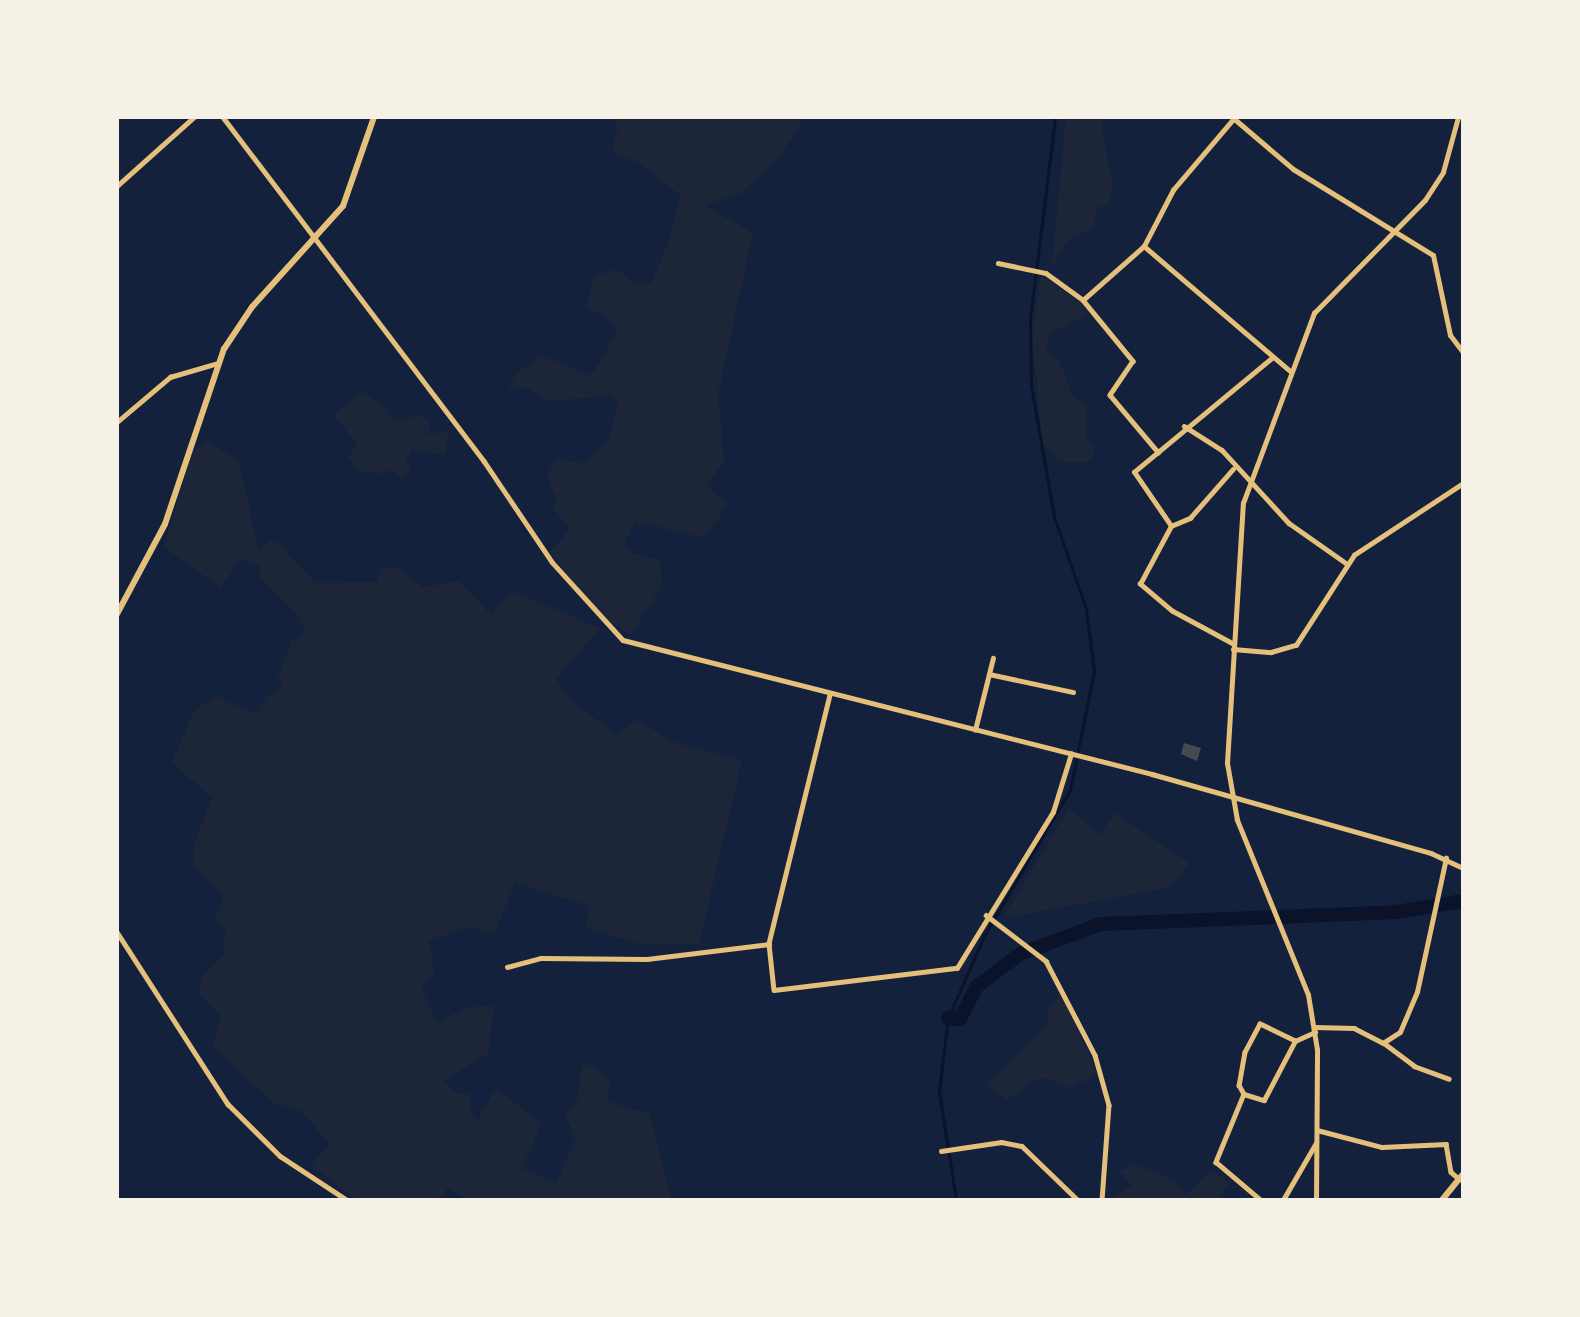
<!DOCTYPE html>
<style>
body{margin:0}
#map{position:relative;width:1580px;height:1317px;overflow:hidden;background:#14213d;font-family:"DM Sans",sans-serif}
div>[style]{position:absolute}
.green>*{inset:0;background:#1d2539}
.stream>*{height:2.5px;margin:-1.25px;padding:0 1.25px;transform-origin:1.25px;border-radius:1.25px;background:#0b132b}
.river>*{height:14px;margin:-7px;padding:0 7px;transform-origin:7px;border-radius:7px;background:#0b132b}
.building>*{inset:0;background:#48494c}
.minor>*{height:4.5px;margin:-2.25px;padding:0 2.25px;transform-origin:2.25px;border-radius:2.25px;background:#e5c07b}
.tertiary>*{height:5px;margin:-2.5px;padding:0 2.5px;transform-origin:2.5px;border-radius:2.5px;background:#e5c07b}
.secondary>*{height:6px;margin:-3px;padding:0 3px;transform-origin:3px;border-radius:3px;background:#e5c07b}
.primary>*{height:6px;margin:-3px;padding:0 3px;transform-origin:3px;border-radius:3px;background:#e5c07b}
span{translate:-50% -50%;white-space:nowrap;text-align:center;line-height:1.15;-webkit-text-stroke:5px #f6f1e7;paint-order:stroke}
.frame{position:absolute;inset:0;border:119px solid #f6f1e7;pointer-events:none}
</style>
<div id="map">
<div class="green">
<i style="clip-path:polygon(613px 117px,804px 117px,780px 157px,741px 193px,705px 206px,753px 233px,718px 394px,724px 462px,706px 485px,728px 504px,705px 538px,635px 521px,625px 543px,631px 553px,660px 560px,662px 586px,631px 635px,600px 617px,549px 553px,571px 528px,552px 508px,557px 498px,546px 477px,556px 459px,583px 463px,608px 442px,618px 402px,611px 396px,545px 401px,527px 388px,509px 389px,515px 374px,541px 356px,591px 376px,617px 333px,606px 316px,586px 308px,594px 277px,617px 269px,634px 284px,652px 283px,668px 243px,681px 196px,643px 165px,612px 151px,618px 127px)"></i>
<i style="clip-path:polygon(1066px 117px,1106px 117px,1102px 127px,1113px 187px,1110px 202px,1096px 209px,1094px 228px,1068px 240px,1052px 267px)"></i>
<i style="clip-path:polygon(1041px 275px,1083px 304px,1087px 315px,1051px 333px,1045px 350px,1059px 360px,1072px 394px,1087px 408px,1087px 438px,1095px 451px,1088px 462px,1059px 462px,1042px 442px,1032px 336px)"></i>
<i style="clip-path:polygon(362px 391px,387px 408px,393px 421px,420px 415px,430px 423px,428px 434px,448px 431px,446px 455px,412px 450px,406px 461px,411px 471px,401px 478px,392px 469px,381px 474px,358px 471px,348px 458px,357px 442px,333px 416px)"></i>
<i style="clip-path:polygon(207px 442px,239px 460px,258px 551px,270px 540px,279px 544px,315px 583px,378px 582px,381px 569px,395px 566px,423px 587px,459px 581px,491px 615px,512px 592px,600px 628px,556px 679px,573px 703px,618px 735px,637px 719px,673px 742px,742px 760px,699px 944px,644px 945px,586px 928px,589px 906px,515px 883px,494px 935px,471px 927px,429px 940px,434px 974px,421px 987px,437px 1023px,466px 1007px,494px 1006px,488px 1054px,444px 1080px,456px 1093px,470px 1094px,471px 1114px,478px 1120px,496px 1088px,542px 1124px,522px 1168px,556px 1183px,576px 1138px,565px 1115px,577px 1100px,582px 1065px,595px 1065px,611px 1082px,607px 1101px,650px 1114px,672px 1200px,467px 1200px,448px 1188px,436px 1200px,356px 1200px,311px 1165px,330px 1144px,301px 1111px,274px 1103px,212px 1046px,221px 1017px,198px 992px,204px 974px,224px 954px,225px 930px,215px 915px,224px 897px,194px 868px,193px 848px,212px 797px,172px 763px,193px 712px,215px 696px,258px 714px,266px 697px,284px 685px,278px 678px,292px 640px,306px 632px,297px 615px,259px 577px,260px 565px,240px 559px,221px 588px,164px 547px,192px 452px)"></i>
<i style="clip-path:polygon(1069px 807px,1099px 836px,1115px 813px,1190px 863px,1174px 884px,1157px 890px,1003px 918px)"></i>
<i style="clip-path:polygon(1061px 993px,1097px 1073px,1072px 1088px,1048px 1078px,1035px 1080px,1007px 1100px,986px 1084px,1049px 1023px,1047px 1010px)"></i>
<i style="clip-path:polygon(1135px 1164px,1176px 1181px,1185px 1195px,1210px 1171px,1230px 1182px,1218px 1200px,1106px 1200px,1132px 1186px,1119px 1171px)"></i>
</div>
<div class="stream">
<i style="left:956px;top:1200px;width:110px;rotate:-98.9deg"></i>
<i style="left:939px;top:1091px;width:74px;rotate:-83deg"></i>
<i style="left:948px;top:1018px;width:90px;rotate:-66.3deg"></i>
<i style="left:984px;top:936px;width:169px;rotate:-59.5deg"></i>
<i style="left:1070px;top:790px;width:121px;rotate:-78.6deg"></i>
<i style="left:1094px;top:671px;width:63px;rotate:-97.4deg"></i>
<i style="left:1086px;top:609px;width:97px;rotate:-109.2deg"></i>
<i style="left:1054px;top:517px;width:134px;rotate:-99.9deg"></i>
<i style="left:1031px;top:385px;width:66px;rotate:-90.9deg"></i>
<i style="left:1030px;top:319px;width:204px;rotate:-82.9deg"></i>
</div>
<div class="river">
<i style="left:948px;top:1018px;width:12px;rotate:5deg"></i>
<i style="left:960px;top:1019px;width:36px;rotate:-63deg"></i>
<i style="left:976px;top:987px;width:55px;rotate:-36.9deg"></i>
<i style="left:1020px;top:954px;width:86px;rotate:-20.3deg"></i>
<i style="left:1101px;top:924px;width:296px;rotate:-2.3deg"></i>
<i style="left:1397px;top:912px;width:67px;rotate:-9.5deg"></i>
</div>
<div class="building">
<i style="clip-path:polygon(1184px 743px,1201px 748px,1197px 761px,1181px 754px)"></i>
</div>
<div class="minor">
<i style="left:223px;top:117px;width:432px;rotate:52.8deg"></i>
<i style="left:484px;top:461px;width:122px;rotate:56deg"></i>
<i style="left:552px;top:562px;width:105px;rotate:47.7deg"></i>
<i style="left:623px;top:640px;width:546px;rotate:14.21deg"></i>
<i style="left:1152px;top:774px;width:290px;rotate:15.8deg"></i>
<i style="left:1431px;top:853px;width:35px;rotate:25deg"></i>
<i style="left:117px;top:186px;width:103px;rotate:-41.9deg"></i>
<i style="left:1144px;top:246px;width:191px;rotate:40.5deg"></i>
<i style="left:998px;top:263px;width:49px;rotate:11.8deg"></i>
<i style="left:1046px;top:273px;width:46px;rotate:36.1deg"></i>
<i style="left:1083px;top:300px;width:79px;rotate:50.7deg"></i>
<i style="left:1133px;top:361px;width:41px;rotate:124.1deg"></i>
<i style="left:1110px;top:395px;width:75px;rotate:49.9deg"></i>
<i style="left:1083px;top:300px;width:81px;rotate:-41.5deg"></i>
<i style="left:1144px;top:246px;width:63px;rotate:-62.6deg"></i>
<i style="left:1173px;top:190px;width:96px;rotate:-49.7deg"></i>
<i style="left:117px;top:422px;width:70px;rotate:-40.3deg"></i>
<i style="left:170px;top:377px;width:50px;rotate:-16.3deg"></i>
<i style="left:1184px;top:426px;width:45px;rotate:32.3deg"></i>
<i style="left:1222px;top:450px;width:99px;rotate:47.5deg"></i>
<i style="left:1289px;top:523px;width:70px;rotate:35.1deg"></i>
<i style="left:1171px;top:526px;width:21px;rotate:-23deg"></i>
<i style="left:1190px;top:518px;width:65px;rotate:-48.7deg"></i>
<i style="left:1233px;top:644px;width:69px;rotate:-151.6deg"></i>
<i style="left:1172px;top:611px;width:42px;rotate:-139.8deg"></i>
<i style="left:1140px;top:584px;width:66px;rotate:-61.9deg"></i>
<i style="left:1171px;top:526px;width:65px;rotate:-124.4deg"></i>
<i style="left:1134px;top:472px;width:179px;rotate:-39.6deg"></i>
<i style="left:1233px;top:649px;width:38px;rotate:5deg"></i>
<i style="left:1271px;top:652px;width:26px;rotate:-16deg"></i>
<i style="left:1296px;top:645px;width:107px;rotate:-57.2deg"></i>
<i style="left:1354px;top:555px;width:131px;rotate:-33.4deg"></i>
<i style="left:989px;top:674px;width:86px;rotate:12.1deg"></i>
<i style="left:830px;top:695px;width:256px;rotate:103.8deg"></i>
<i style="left:769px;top:944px;width:46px;rotate:83.8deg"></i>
<i style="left:774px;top:990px;width:184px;rotate:-6.9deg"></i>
<i style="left:957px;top:968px;width:183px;rotate:-58.4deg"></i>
<i style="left:1053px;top:812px;width:61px;rotate:-72.8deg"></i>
<i style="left:975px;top:730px;width:74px;rotate:-76deg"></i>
<i style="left:986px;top:915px;width:76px;rotate:37.5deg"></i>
<i style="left:1046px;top:961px;width:106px;rotate:62.5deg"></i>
<i style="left:1095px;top:1055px;width:52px;rotate:74.4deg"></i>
<i style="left:1109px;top:1105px;width:95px;rotate:94.2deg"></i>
<i style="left:117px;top:932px;width:205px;rotate:57.2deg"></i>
<i style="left:228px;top:1104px;width:74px;rotate:45deg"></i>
<i style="left:280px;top:1156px;width:80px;rotate:33.3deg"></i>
<i style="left:507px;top:967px;width:35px;rotate:-15deg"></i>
<i style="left:541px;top:958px;width:106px;rotate:0.5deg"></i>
<i style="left:647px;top:959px;width:123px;rotate:-7deg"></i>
<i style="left:1314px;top:1027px;width:40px;rotate:1.4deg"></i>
<i style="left:1354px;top:1028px;width:33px;rotate:27deg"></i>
<i style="left:1383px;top:1043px;width:20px;rotate:-33deg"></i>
<i style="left:1400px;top:1032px;width:43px;rotate:-67deg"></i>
<i style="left:1417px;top:992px;width:137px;rotate:-77.8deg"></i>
<i style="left:1295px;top:1041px;width:39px;rotate:-154deg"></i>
<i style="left:1260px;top:1024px;width:32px;rotate:118deg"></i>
<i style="left:1245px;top:1052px;width:34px;rotate:100deg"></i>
<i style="left:1239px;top:1085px;width:10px;rotate:61deg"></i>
<i style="left:1244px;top:1094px;width:21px;rotate:17deg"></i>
<i style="left:1264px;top:1100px;width:67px;rotate:-62.3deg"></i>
<i style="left:1295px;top:1041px;width:22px;rotate:-24deg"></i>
<i style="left:1384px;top:1043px;width:38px;rotate:37deg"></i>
<i style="left:1414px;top:1066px;width:37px;rotate:20deg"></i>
<i style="left:1244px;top:1094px;width:74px;rotate:112.4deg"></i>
<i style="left:1216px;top:1162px;width:59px;rotate:40.2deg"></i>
<i style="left:1317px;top:1130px;width:67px;rotate:14.7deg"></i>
<i style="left:1382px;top:1147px;width:64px;rotate:-2.7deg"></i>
<i style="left:1446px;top:1144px;width:28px;rotate:80deg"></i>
<i style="left:1451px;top:1172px;width:11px;rotate:41deg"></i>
<i style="left:941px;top:1151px;width:61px;rotate:-8.5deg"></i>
<i style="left:1001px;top:1142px;width:21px;rotate:11deg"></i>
<i style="left:1022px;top:1146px;width:78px;rotate:44deg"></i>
<i style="left:1283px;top:1200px;width:66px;rotate:-59.9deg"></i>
<i style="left:1316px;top:1200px;width:150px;rotate:-89.6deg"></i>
<i style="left:1317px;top:1050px;width:56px;rotate:-99.3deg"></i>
<i style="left:1308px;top:995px;width:189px;rotate:-112.1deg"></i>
<i style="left:1237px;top:820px;width:58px;rotate:-100deg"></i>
<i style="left:1227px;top:763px;width:260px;rotate:-86.5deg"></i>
<i style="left:1243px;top:503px;width:203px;rotate:-69.5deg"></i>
<i style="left:1314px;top:313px;width:158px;rotate:-45.5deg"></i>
<i style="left:1425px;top:200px;width:33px;rotate:-57deg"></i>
<i style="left:1443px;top:172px;width:57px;rotate:-74.7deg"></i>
</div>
<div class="tertiary">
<i style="left:1232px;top:117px;width:80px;rotate:40.4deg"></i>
<i style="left:1293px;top:169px;width:164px;rotate:31.6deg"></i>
<i style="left:1433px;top:255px;width:82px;rotate:78deg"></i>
<i style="left:1450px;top:335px;width:21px;rotate:53deg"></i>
</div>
<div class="secondary">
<i style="left:1442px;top:1200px;width:33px;rotate:-51deg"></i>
</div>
<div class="primary">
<i style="left:117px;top:614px;width:102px;rotate:-61.9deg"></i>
<i style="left:165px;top:524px;width:185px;rotate:-71.4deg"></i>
<i style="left:224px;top:349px;width:50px;rotate:-56.3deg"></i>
<i style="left:252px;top:307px;width:136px;rotate:-48deg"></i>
<i style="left:343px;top:206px;width:94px;rotate:-70.8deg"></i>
</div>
<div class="frame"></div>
</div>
